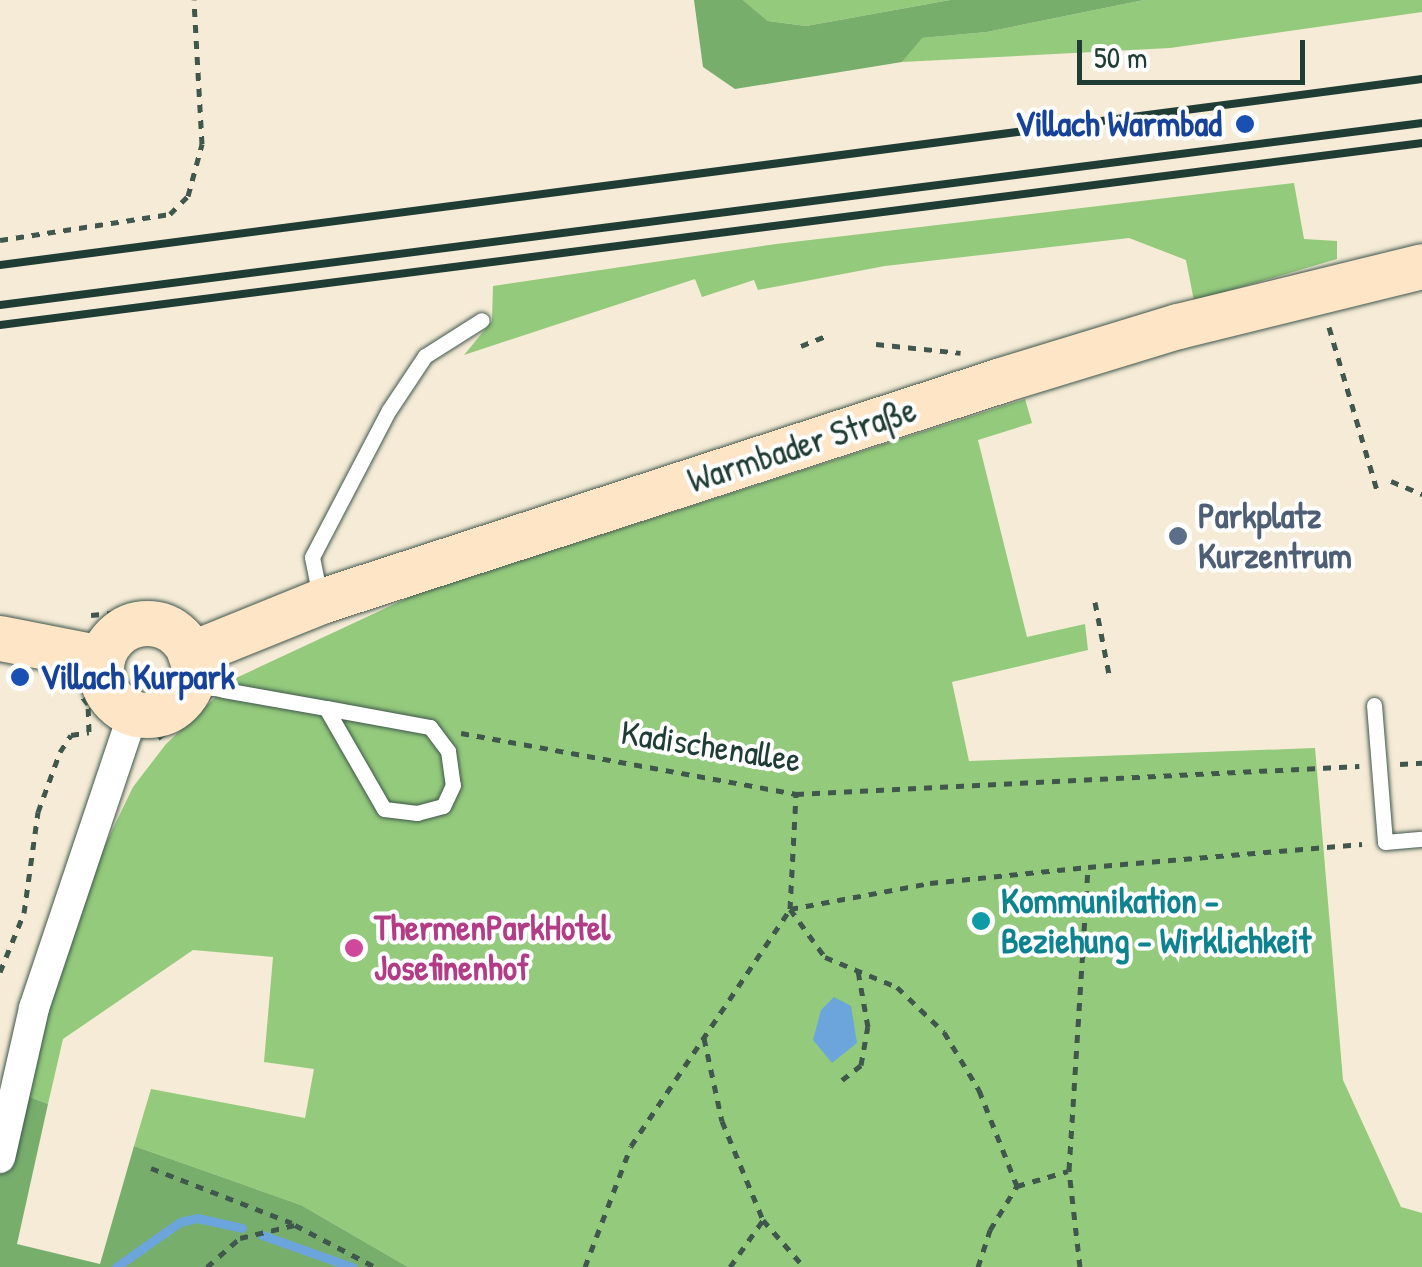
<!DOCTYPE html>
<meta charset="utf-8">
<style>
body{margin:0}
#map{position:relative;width:1422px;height:1267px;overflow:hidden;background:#f5ebd6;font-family:"Patrick Hand",sans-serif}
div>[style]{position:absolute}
.green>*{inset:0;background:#94ca7c}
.forest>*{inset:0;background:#77ae6c}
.water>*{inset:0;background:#6ca5db}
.stream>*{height:9px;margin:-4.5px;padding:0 4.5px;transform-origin:4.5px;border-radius:4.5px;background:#6ca5db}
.path>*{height:5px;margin-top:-2.5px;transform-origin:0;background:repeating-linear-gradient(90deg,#3f574c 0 8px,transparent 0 16px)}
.roads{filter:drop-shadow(0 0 2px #3f574c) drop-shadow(0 0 2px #3f574c)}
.lane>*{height:15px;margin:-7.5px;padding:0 7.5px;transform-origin:7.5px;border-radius:7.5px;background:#fff}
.street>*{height:30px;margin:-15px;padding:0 15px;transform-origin:15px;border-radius:15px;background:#fff}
.secondary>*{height:45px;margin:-22.5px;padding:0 22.5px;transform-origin:22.5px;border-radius:22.5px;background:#fde5c5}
.secondary>.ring{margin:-22.5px;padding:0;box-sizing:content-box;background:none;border:45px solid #fde5c5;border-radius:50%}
.rail>*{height:8px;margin:-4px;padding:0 4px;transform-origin:4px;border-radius:4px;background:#1f3d34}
.dots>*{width:28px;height:28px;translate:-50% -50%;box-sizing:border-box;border:5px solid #fff;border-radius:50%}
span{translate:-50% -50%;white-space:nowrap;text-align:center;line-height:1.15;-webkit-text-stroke:8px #fff;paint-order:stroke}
.transit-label{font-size:35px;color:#164399;font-weight:700}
.right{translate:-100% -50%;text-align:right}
.left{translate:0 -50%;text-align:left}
.street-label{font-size:35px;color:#1f3d34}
.service-label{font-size:35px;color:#4e5e75;font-weight:700}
.culture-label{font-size:35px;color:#0d838f;font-weight:700}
.hotel-label{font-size:35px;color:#b23c85;font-weight:700}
.scale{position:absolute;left:1077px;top:40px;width:228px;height:45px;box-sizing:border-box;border:5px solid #1f3d34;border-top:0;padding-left:12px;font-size:30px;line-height:35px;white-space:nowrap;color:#1f3d34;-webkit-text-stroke:8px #fff;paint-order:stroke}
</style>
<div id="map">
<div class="green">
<i style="clip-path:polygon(743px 0,950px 0,806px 26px,768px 21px)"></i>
<i style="clip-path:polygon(1144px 0,1422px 0,1422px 12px,1170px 48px,902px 62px,921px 38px,987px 32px)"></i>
<i style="clip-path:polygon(1294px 183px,1304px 239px,1337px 241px,1337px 259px,1194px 301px,1186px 260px,1129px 238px,885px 266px,758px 290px,754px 280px,702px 297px,695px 279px,464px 355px,492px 321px,493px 286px,776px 244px)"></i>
<i style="clip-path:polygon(1025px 399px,1032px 423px,978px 440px,1027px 637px,1085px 624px,1088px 650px,952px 682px,969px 761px,1315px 748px,1343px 1080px,1401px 1207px,1422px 1213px,1422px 1267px,408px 1267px,301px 1205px,134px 1146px,151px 1089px,305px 1118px,314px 1069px,264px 1062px,273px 957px,193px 950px,63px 1039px,48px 1104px,22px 1094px,79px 899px,133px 787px,166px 744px,236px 678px,414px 595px)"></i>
</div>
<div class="forest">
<i style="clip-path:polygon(694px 0,743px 0,768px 21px,806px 26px,950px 0,1144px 0,987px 32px,922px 38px,902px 62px,735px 89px,703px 67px)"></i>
<i style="clip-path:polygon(22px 1094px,48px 1104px,17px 1244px,100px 1264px,134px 1146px,301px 1205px,408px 1267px,0 1267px,0 1097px)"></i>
</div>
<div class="water">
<i style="clip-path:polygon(834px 997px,851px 1006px,857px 1043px,832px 1063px,813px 1040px,821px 1010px)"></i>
</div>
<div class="stream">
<i style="left:262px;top:1235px;width:96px;rotate:19.6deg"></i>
<i style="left:116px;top:1267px;width:78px;rotate:-35.1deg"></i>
<i style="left:180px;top:1222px;width:17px;rotate:-13deg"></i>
<i style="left:197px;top:1218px;width:46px;rotate:12.5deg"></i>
</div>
<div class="path">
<i style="left:0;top:240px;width:172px;rotate:-8.7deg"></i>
<i style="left:170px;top:214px;width:25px;rotate:-45deg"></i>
<i style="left:188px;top:196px;width:54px;rotate:-74.9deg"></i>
<i style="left:202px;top:144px;width:144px;rotate:-93.2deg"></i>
<i style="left:1329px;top:327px;width:170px;rotate:73.6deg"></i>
<i style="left:876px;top:344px;width:85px;rotate:6deg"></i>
<i style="left:801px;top:346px;width:29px;rotate:-22deg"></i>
<i style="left:1391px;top:481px;width:34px;rotate:23deg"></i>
<i style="left:1095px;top:602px;width:73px;rotate:79deg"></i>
<i style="left:91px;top:615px;width:73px;rotate:-5.5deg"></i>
<i style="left:164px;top:608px;width:20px;rotate:30deg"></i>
<i style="left:461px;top:733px;width:341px;rotate:10.3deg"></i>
<i style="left:796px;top:794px;width:564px;rotate:-2.85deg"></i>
<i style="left:158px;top:738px;width:48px;rotate:-35.7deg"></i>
<i style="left:1400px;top:764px;width:22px;rotate:-3deg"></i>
<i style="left:790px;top:909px;width:59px;rotate:53.9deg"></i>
<i style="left:825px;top:957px;width:78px;rotate:22.6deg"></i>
<i style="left:897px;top:987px;width:65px;rotate:43.8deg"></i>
<i style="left:944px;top:1032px;width:68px;rotate:58.9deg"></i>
<i style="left:979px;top:1090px;width:103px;rotate:68.4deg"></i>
<i style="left:1017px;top:1186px;width:53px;rotate:-16.4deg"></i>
<i style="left:790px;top:909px;width:142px;rotate:-10.5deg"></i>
<i style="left:930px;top:883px;width:159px;rotate:-5.8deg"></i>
<i style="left:0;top:972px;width:64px;rotate:-67.9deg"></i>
<i style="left:24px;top:913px;width:102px;rotate:-82.1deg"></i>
<i style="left:38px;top:812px;width:64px;rotate:-69.9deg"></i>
<i style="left:60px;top:752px;width:20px;rotate:-57deg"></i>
<i style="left:71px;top:735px;width:18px;rotate:-9deg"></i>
<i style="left:89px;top:732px;width:28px;rotate:-92deg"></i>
<i style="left:88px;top:704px;width:16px;rotate:-128deg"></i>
<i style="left:704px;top:1038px;width:85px;rotate:77.8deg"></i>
<i style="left:722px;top:1121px;width:107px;rotate:67.5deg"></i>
<i style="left:763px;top:1220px;width:62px;rotate:48.9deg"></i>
<i style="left:842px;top:1080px;width:24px;rotate:-38deg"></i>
<i style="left:861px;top:1065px;width:39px;rotate:-80deg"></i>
<i style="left:868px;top:1027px;width:57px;rotate:-100.1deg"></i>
<i style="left:151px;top:1168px;width:151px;rotate:21.3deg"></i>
<i style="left:207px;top:1267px;width:44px;rotate:-41.3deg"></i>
<i style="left:240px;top:1238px;width:57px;rotate:-13.3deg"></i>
<i style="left:295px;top:1225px;width:90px;rotate:27.7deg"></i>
<i style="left:585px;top:1267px;width:129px;rotate:-69.2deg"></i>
<i style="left:631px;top:1146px;width:285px;rotate:-56.1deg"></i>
<i style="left:790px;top:909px;width:115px;rotate:-87deg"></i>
<i style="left:730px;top:1267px;width:57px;rotate:-54.9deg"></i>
<i style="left:978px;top:1267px;width:39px;rotate:-72deg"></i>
<i style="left:990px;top:1230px;width:52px;rotate:-58.5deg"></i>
<i style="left:1080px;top:1267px;width:98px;rotate:-96.5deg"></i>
<i style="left:1069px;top:1170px;width:304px;rotate:-86.4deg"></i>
<i style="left:1088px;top:867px;width:275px;rotate:-4.8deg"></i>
</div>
<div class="roads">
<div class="lane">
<i style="left:320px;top:597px;width:41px;rotate:-101.3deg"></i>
<i style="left:312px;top:557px;width:166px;rotate:-62.4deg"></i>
<i style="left:389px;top:410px;width:65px;rotate:-56.3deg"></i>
<i style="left:425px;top:356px;width:67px;rotate:-32.3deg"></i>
<i style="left:189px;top:687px;width:26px;rotate:2deg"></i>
<i style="left:215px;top:688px;width:9px;rotate:13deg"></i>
<i style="left:224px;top:690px;width:104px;rotate:10deg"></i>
<i style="left:326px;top:708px;width:106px;rotate:10.4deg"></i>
<i style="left:430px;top:727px;width:30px;rotate:53deg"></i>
<i style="left:448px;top:751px;width:34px;rotate:82deg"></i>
<i style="left:453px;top:785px;width:23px;rotate:115deg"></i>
<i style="left:443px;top:806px;width:27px;rotate:165deg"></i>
<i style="left:417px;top:813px;width:33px;rotate:-173deg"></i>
<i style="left:384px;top:809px;width:116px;rotate:-119.9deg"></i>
<i style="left:1374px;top:705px;width:137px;rotate:85.4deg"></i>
<i style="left:1385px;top:842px;width:37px;rotate:-5deg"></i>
</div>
<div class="street">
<i style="left:0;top:1158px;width:154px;rotate:-77.2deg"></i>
<i style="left:34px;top:1008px;width:310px;rotate:-71.4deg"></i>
</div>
<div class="secondary">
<i class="ring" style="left:101px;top:623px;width:47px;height:47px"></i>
<i style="left:0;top:638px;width:104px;rotate:11.1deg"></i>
<i style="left:190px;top:654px;width:141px;rotate:-22deg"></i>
<i style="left:321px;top:601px;width:715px;rotate:-18deg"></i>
<i style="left:1001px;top:380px;width:185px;rotate:-17deg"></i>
<i style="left:1178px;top:326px;width:251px;rotate:-13.8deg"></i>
</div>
</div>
<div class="rail">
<i style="left:0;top:265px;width:1434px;rotate:-7.45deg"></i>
<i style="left:0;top:305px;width:1434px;rotate:-7.29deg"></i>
<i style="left:0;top:325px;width:1434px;rotate:-7.29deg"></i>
</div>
<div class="dots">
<i style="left:1245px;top:124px;background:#1a4fb4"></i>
<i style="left:1178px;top:536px;background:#5c6f8a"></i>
<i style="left:20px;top:677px;background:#1a4fb4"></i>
<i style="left:981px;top:921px;background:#0f9aa8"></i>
<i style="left:354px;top:948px;background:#d1479c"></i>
</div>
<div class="transit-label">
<span class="right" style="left:1222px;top:124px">Villach Warmbad</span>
<span class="left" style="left:40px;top:677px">Villach Kurpark</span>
</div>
<div class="street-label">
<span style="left:802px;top:445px;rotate:-18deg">Warmbader Straße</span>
<span style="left:711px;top:746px;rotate:9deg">Kadischenallee</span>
</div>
<div class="service-label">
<span class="left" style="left:1198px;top:536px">Parkplatz<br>Kurzentrum</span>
</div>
<div class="culture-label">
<span class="left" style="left:1001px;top:921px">Kommunikation -<br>Beziehung - Wirklichkeit</span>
</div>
<div class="hotel-label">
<span class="left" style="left:374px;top:948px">ThermenParkHotel<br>Josefinenhof</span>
</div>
<div class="scale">50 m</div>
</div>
